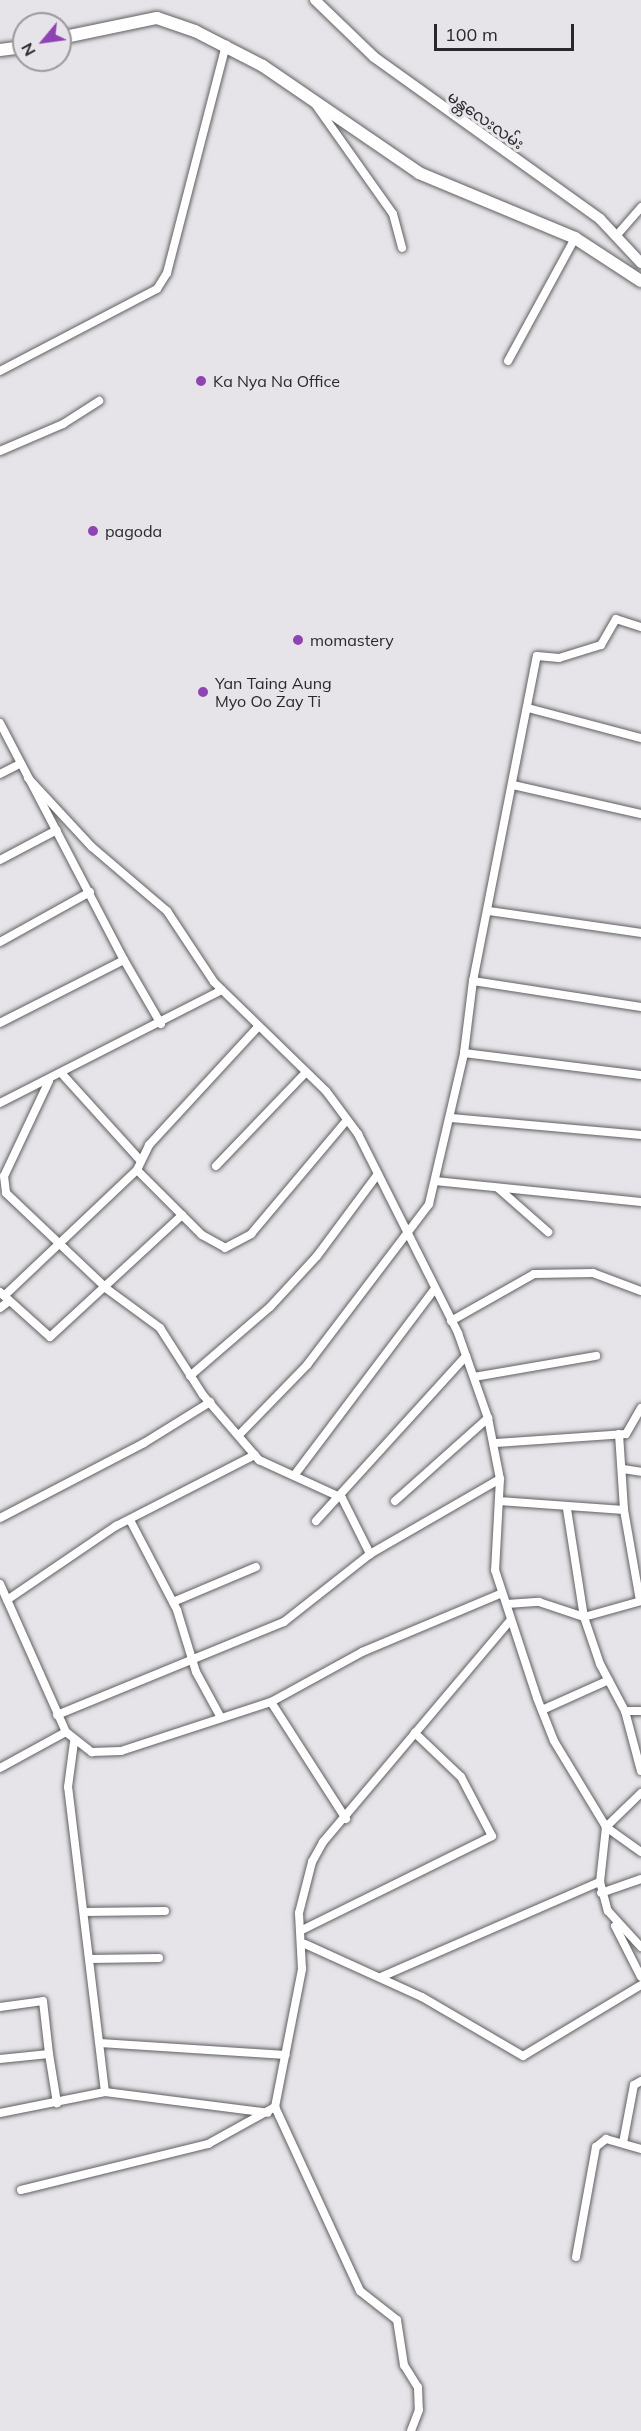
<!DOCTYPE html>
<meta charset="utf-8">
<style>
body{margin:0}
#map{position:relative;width:641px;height:2431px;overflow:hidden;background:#e6e4e8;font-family:Mulish,"Noto Sans Myanmar",sans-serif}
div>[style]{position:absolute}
.roads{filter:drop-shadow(0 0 2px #615f62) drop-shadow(0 0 2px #615f62)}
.street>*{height:8px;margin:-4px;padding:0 4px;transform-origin:4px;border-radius:4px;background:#fff}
.secondary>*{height:10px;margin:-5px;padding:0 5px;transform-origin:5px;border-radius:5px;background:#fff}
.primary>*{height:12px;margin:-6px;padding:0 6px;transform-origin:6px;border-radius:6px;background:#fff}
.dots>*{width:16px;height:16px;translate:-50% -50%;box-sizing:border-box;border:3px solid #e6e4e8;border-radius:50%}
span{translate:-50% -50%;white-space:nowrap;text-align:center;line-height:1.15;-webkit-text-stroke:6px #e6e4e8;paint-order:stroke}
.street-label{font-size:16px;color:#29282a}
.poi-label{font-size:16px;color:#29282a}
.left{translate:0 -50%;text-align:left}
.north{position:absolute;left:12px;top:12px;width:60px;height:60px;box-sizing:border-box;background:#e6e4e8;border:2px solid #9a999c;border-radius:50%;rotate:241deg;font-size:16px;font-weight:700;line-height:24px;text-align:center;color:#29282a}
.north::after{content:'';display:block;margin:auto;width:21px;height:27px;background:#9043b4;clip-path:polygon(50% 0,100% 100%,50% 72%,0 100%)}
.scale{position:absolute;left:434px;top:24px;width:140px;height:27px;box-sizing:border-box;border:3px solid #29282a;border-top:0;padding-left:8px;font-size:18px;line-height:21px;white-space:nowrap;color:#29282a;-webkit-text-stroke:4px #e6e4e8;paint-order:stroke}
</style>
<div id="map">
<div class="roads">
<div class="street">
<i style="left:313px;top:101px;width:138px;rotate:54.7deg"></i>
<i style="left:393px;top:214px;width:35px;rotate:75deg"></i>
<i style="left:617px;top:235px;width:37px;rotate:-49deg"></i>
<i style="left:508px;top:361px;width:140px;rotate:-61.4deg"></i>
<i style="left:0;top:371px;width:177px;rotate:-27.6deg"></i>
<i style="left:157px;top:289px;width:19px;rotate:-58deg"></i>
<i style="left:167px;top:273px;width:236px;rotate:-75.5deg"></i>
<i style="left:0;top:451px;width:69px;rotate:-23.2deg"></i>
<i style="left:63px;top:424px;width:43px;rotate:-32.6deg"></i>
<i style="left:528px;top:708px;width:117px;rotate:14.9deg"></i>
<i style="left:0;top:723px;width:267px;rotate:62.4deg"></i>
<i style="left:124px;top:960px;width:139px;rotate:153.1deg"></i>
<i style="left:0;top:774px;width:22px;rotate:-27deg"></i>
<i style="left:28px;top:778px;width:94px;rotate:47.2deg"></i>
<i style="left:92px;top:847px;width:99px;rotate:40.5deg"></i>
<i style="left:167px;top:911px;width:85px;rotate:56.5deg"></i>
<i style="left:214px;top:982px;width:156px;rotate:44.2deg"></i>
<i style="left:326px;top:1091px;width:54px;rotate:53.3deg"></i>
<i style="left:358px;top:1134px;width:223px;rotate:63.3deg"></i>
<i style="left:458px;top:1333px;width:90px;rotate:70.6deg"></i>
<i style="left:488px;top:1418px;width:62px;rotate:78.9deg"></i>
<i style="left:500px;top:1479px;width:91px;rotate:93.1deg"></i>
<i style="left:495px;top:1570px;width:135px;rotate:71.8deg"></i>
<i style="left:537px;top:1698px;width:46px;rotate:68.4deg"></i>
<i style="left:554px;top:1741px;width:100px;rotate:58.8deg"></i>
<i style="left:606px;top:1827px;width:43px;rotate:35.5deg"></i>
<i style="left:513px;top:785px;width:131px;rotate:12.8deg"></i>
<i style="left:0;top:860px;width:64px;rotate:-27.8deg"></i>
<i style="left:489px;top:911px;width:154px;rotate:8.2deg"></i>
<i style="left:0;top:942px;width:103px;rotate:-29.1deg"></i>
<i style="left:124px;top:960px;width:74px;rotate:60deg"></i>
<i style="left:473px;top:981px;width:170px;rotate:8.8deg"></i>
<i style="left:464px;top:1053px;width:178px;rotate:7.1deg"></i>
<i style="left:63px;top:1075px;width:115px;rotate:47.8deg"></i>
<i style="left:49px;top:1081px;width:105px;rotate:115.3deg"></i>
<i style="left:4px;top:1176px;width:17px;rotate:83deg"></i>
<i style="left:6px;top:1193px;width:139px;rotate:43.5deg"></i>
<i style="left:107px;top:1289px;width:66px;rotate:36.3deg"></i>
<i style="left:160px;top:1328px;width:80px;rotate:57.3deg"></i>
<i style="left:203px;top:1395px;width:86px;rotate:49.3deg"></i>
<i style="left:259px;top:1460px;width:91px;rotate:24.6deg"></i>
<i style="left:342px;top:1498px;width:63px;rotate:63.4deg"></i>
<i style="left:0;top:1103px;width:249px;rotate:-27deg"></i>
<i style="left:451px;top:1118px;width:191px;rotate:5.1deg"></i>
<i style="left:216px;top:1166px;width:130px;rotate:-46.2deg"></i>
<i style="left:137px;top:1170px;width:92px;rotate:45deg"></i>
<i style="left:202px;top:1235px;width:26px;rotate:29deg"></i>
<i style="left:225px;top:1248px;width:30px;rotate:-28deg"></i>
<i style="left:251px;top:1234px;width:149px;rotate:-49.9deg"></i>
<i style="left:435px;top:1181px;width:207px;rotate:5.8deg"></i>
<i style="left:498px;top:1188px;width:67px;rotate:41.3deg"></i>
<i style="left:0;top:1292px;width:67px;rotate:42deg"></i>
<i style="left:50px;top:1337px;width:180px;rotate:-42.7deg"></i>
<i style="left:4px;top:1296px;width:183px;rotate:-43.5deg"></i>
<i style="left:137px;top:1170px;width:28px;rotate:-64deg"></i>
<i style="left:149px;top:1145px;width:161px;rotate:-47.3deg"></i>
<i style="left:0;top:1308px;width:11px;rotate:-38deg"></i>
<i style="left:451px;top:1321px;width:95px;rotate:-29.5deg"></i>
<i style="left:534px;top:1274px;width:59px;rotate:-1deg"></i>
<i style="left:593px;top:1273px;width:51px;rotate:20.6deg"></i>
<i style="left:190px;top:1376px;width:106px;rotate:-40.8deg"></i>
<i style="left:270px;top:1307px;width:69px;rotate:-47.3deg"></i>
<i style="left:317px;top:1256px;width:102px;rotate:-53.4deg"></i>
<i style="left:474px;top:1377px;width:124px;rotate:-9.8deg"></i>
<i style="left:619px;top:1434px;width:76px;rotate:86.2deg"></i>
<i style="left:624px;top:1510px;width:92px;rotate:80deg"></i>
<i style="left:239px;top:1435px;width:98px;rotate:-45.8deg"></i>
<i style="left:307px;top:1365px;width:202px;rotate:-52.8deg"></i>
<i style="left:429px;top:1204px;width:155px;rotate:-76.9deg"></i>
<i style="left:464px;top:1053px;width:73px;rotate:-82.9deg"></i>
<i style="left:473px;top:981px;width:331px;rotate:-78.9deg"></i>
<i style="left:537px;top:656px;width:22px;rotate:5deg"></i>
<i style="left:559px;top:658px;width:44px;rotate:-17.2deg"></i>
<i style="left:601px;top:645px;width:30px;rotate:-60deg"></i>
<i style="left:616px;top:619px;width:26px;rotate:18deg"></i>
<i style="left:496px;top:1443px;width:130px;rotate:-4deg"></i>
<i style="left:626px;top:1434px;width:30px;rotate:-60deg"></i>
<i style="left:623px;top:1469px;width:18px;rotate:9deg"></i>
<i style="left:296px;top:1473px;width:229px;rotate:-53deg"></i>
<i style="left:395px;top:1501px;width:125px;rotate:-41.7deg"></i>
<i style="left:499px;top:1501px;width:125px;rotate:4.1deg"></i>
<i style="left:567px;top:1509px;width:109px;rotate:81.1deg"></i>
<i style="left:584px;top:1617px;width:50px;rotate:71.2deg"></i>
<i style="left:600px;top:1664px;width:53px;rotate:62deg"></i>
<i style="left:625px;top:1711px;width:16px"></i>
<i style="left:0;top:1518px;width:162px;rotate:-27.5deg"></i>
<i style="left:144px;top:1443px;width:78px;rotate:-31.8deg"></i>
<i style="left:130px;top:1520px;width:102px;rotate:62.4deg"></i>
<i style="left:177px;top:1610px;width:65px;rotate:73deg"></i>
<i style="left:196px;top:1672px;width:50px;rotate:61.4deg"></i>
<i style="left:316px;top:1521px;width:223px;rotate:-47.7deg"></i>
<i style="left:0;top:1584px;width:162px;rotate:66deg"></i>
<i style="left:66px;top:1732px;width:33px;rotate:38deg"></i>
<i style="left:92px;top:1752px;width:29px;rotate:-2deg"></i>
<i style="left:121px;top:1751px;width:158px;rotate:-18.1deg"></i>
<i style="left:271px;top:1702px;width:104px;rotate:-28.8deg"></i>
<i style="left:362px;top:1652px;width:150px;rotate:-22.8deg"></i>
<i style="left:7px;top:1600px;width:132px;rotate:-34.2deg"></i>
<i style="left:116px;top:1526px;width:156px;rotate:-27.1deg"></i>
<i style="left:173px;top:1602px;width:90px;rotate:-22.9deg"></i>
<i style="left:507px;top:1604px;width:32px;rotate:-4deg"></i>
<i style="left:539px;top:1602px;width:47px;rotate:18.4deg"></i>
<i style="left:584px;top:1617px;width:59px;rotate:-15.7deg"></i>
<i style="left:271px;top:1702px;width:139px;rotate:57.3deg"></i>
<i style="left:542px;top:1710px;width:73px;rotate:-24.1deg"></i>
<i style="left:625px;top:1711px;width:62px;rotate:75.1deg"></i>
<i style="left:57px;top:1715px;width:245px;rotate:-22.3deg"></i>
<i style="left:284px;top:1622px;width:110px;rotate:-38.3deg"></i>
<i style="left:370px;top:1554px;width:150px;rotate:-30deg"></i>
<i style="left:0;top:1768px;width:75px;rotate:-28.6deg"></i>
<i style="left:641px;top:1793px;width:49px;rotate:135.8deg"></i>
<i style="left:606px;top:1827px;width:55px;rotate:96.2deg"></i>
<i style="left:600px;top:1882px;width:30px;rotate:75deg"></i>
<i style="left:608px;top:1911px;width:49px;rotate:47.5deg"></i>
<i style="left:601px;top:1893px;width:42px;rotate:-19.3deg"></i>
<i style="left:84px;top:1912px;width:81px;rotate:-0.7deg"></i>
<i style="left:615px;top:1926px;width:57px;rotate:63deg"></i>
<i style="left:302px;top:1930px;width:212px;rotate:-26.3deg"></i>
<i style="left:492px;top:1836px;width:67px;rotate:-117.7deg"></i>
<i style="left:461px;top:1777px;width:64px;rotate:-136.3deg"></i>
<i style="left:305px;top:1944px;width:128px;rotate:24.4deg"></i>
<i style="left:422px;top:1997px;width:117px;rotate:30.3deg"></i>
<i style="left:523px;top:2056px;width:138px;rotate:-31deg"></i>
<i style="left:90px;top:1959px;width:69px;rotate:-0.8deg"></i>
<i style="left:381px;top:1977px;width:239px;rotate:-23.5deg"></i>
<i style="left:0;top:2007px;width:43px;rotate:-7.9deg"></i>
<i style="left:43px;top:2001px;width:53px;rotate:83.5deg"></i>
<i style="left:100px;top:2043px;width:186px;rotate:3.7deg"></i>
<i style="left:0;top:2059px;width:49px;rotate:-5.8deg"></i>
<i style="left:49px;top:2054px;width:50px;rotate:80.7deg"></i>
<i style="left:105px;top:2092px;width:164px;rotate:7.3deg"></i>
<i style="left:275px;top:2107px;width:203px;rotate:65.2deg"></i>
<i style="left:360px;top:2291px;width:47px;rotate:38.1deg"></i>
<i style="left:397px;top:2320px;width:46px;rotate:81.2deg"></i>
<i style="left:404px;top:2365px;width:26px;rotate:58deg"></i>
<i style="left:418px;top:2387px;width:23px;rotate:88deg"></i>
<i style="left:419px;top:2410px;width:22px;rotate:111deg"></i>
<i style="left:0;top:2113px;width:107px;rotate:-11.3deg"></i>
<i style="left:105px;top:2092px;width:307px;rotate:-96.9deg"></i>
<i style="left:68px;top:1787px;width:45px;rotate:-82.4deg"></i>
<i style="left:623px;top:2143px;width:59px;rotate:-79.3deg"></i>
<i style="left:634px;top:2085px;width:8px;rotate:-30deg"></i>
<i style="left:21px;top:2190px;width:193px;rotate:-13.8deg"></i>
<i style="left:208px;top:2144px;width:77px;rotate:-28.9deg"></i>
<i style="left:275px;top:2107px;width:141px;rotate:-78.9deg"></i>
<i style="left:302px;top:1969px;width:56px;rotate:-93.1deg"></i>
<i style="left:299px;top:1913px;width:53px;rotate:-75.7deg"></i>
<i style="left:312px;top:1862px;width:23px;rotate:-61deg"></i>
<i style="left:323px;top:1842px;width:289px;rotate:-49.8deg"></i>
<i style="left:576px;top:2257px;width:112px;rotate:-79.7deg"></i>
<i style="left:596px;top:2147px;width:13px;rotate:-39deg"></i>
<i style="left:606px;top:2139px;width:36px;rotate:16deg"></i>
</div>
<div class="secondary">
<i style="left:315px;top:0;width:82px;rotate:44deg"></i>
<i style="left:374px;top:57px;width:278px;rotate:35.6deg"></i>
<i style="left:600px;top:219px;width:60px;rotate:47deg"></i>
</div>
<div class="primary">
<i style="left:60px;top:38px;width:99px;rotate:-11.7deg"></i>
<i style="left:157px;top:18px;width:40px;rotate:18.9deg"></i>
<i style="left:195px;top:31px;width:76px;rotate:27.2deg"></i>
<i style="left:263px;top:66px;width:189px;rotate:34.4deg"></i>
<i style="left:419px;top:173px;width:169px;rotate:22.6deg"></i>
<i style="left:575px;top:238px;width:79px;rotate:33.1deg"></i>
<i style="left:0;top:50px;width:24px;rotate:-7deg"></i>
</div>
</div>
<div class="dots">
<i style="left:201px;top:381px;background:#9043b4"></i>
<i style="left:93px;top:531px;background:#9043b4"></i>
<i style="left:298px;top:640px;background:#9043b4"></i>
<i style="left:203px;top:692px;background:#9043b4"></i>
</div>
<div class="street-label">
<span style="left:486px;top:120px;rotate:35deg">မန္တလေးလမ်း</span>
</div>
<div class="poi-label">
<span class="left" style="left:213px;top:381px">Ka Nya Na Office</span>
<span class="left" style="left:105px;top:531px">pagoda</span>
<span class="left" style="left:310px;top:640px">momastery</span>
<span class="left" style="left:215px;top:692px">Yan Taing Aung<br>Myo Oo Zay Ti</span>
</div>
<div class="north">N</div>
<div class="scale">100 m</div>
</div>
